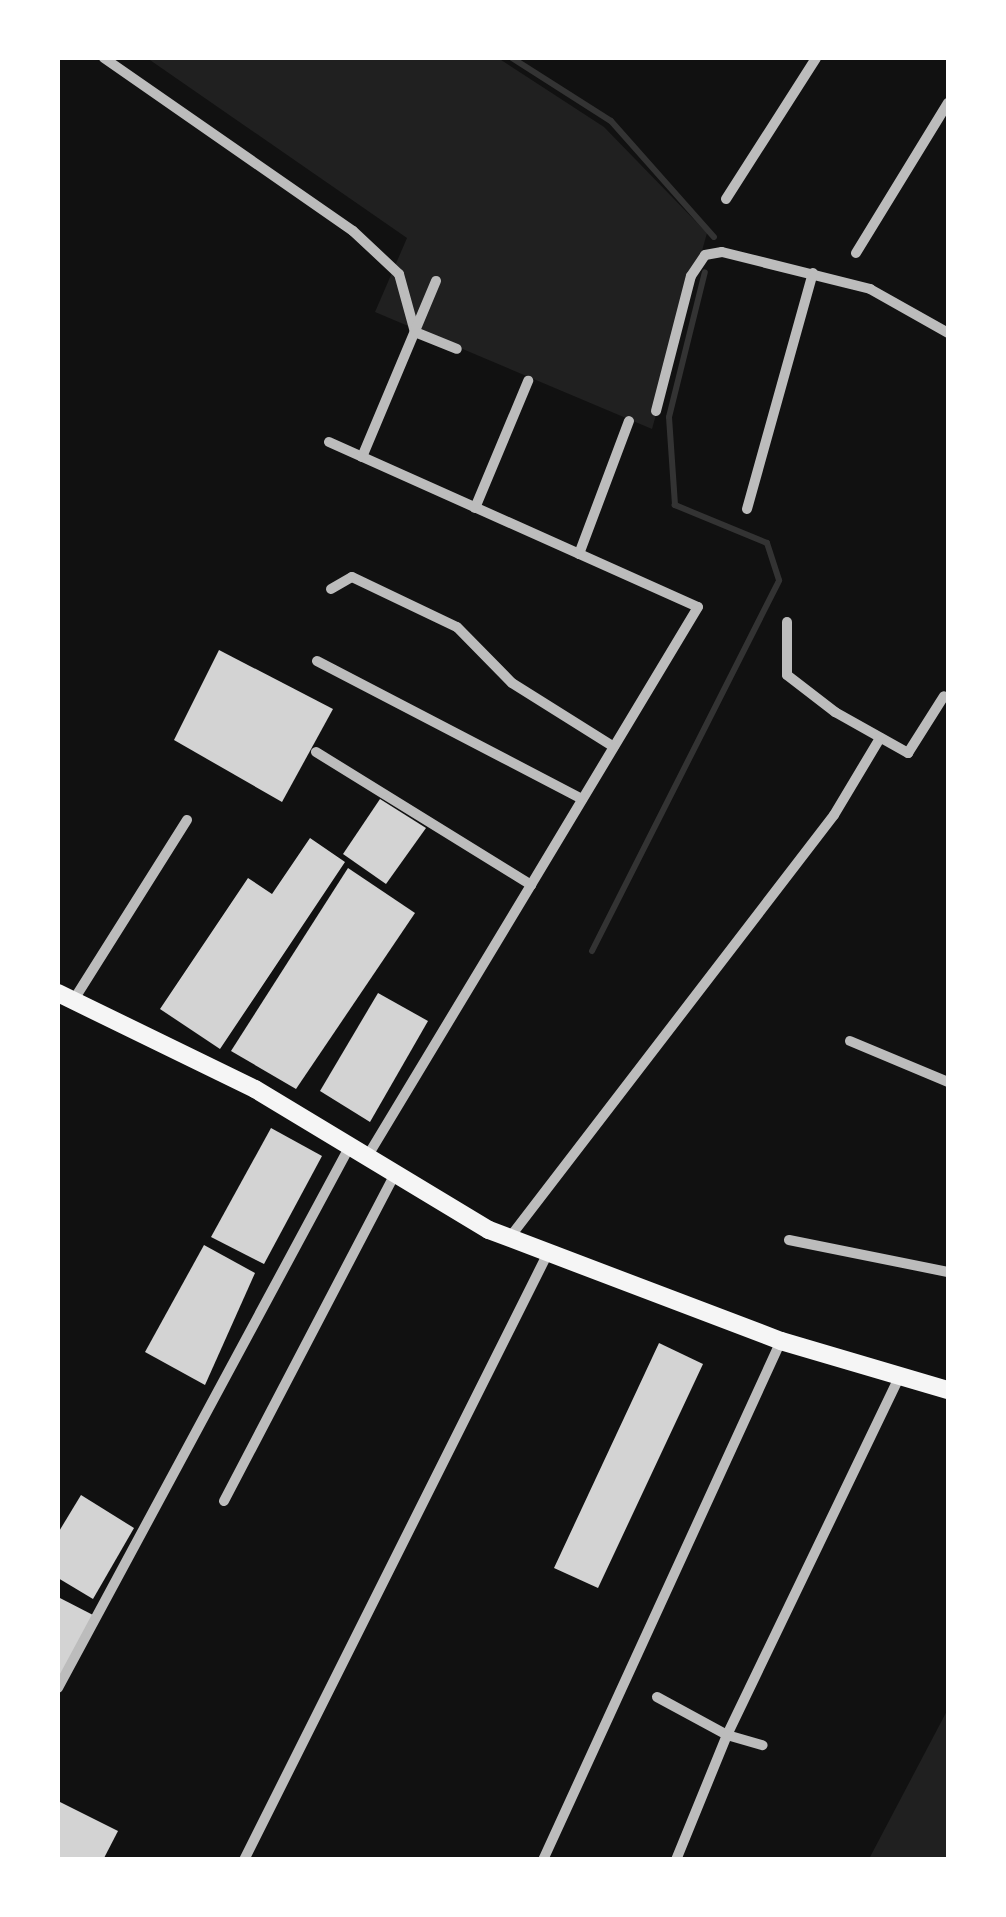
<!DOCTYPE html>
<style>
body{margin:0}
#map{position:relative;width:1006px;height:1917px;overflow:hidden;background:#111;font-family:Montserrat,sans-serif}
div>[style]{position:absolute}
.green>*{inset:0;background:#202020}
.stream>*{height:6px;margin:-3px;padding:0 3px;transform-origin:3px;border-radius:3px;background:#333}
.building>*{inset:0;background:#d3d3d3}
.minor>*{height:10px;margin:-5px;padding:0 5px;transform-origin:5px;border-radius:5px;background:#bcbcbc}
.secondary>*{height:18px;margin:-9px;padding:0 9px;transform-origin:9px;border-radius:9px;background:#f5f5f5}
span{translate:-50% -50%;white-space:nowrap;text-align:center;line-height:1.15;-webkit-text-stroke:10px #fff;paint-order:stroke}
.frame{position:absolute;inset:0;border:60px solid #fff;pointer-events:none}
</style>
<div id="map">
<div class="green">
<i style="clip-path:polygon(147px 58px,498px 58px,604px 127px,707px 233px,652px 429px,375px 312px,407px 238px)"></i>
<i style="clip-path:polygon(948px 1709px,948px 1859px,869px 1859px)"></i>
</div>
<div class="stream">
<i style="left:512px;top:58px;width:117px;rotate:32.5deg"></i>
<i style="left:611px;top:121px;width:155px;rotate:48.4deg"></i>
<i style="left:592px;top:951px;width:415px;rotate:-63.2deg"></i>
<i style="left:779px;top:580px;width:39px;rotate:-108deg"></i>
<i style="left:767px;top:543px;width:100px;rotate:-157.6deg"></i>
<i style="left:675px;top:505px;width:88px;rotate:-93.9deg"></i>
<i style="left:669px;top:417px;width:149px;rotate:-76.1deg"></i>
</div>
<div class="building">
<i style="clip-path:polygon(219px 650px,333px 709px,282px 802px,174px 740px)"></i>
<i style="clip-path:polygon(380px 799px,426px 828px,386px 884px,343px 854px)"></i>
<i style="clip-path:polygon(310px 838px,345px 862px,220px 1049px,160px 1009px,248px 878px,272px 894px)"></i>
<i style="clip-path:polygon(348px 868px,415px 913px,296px 1089px,231px 1051px)"></i>
<i style="clip-path:polygon(378px 993px,428px 1021px,370px 1122px,320px 1091px)"></i>
<i style="clip-path:polygon(271px 1128px,322px 1156px,264px 1264px,211px 1237px)"></i>
<i style="clip-path:polygon(204px 1245px,255px 1273px,205px 1385px,145px 1352px)"></i>
<i style="clip-path:polygon(659px 1343px,703px 1364px,598px 1588px,554px 1568px)"></i>
<i style="clip-path:polygon(81px 1495px,134px 1528px,93px 1599px,58px 1578px,58px 1533px)"></i>
<i style="clip-path:polygon(58px 1597px,93px 1615px,58px 1683px)"></i>
<i style="clip-path:polygon(58px 1801px,118px 1831px,103px 1860px,58px 1860px)"></i>
</div>
<div class="minor">
<i style="left:104px;top:58px;width:303px;rotate:34.8deg"></i>
<i style="left:353px;top:231px;width:63px;rotate:43.1deg"></i>
<i style="left:399px;top:274px;width:60px;rotate:74.6deg"></i>
<i style="left:726px;top:199px;width:167px;rotate:-57.4deg"></i>
<i style="left:856px;top:253px;width:176px;rotate:-58.5deg"></i>
<i style="left:415px;top:332px;width:45px;rotate:22deg"></i>
<i style="left:656px;top:411px;width:139px;rotate:-75.5deg"></i>
<i style="left:691px;top:276px;width:25px;rotate:-56deg"></i>
<i style="left:705px;top:255px;width:17px;rotate:-10deg"></i>
<i style="left:722px;top:252px;width:153px;rotate:14deg"></i>
<i style="left:870px;top:289px;width:90px;rotate:29.4deg"></i>
<i style="left:329px;top:442px;width:404px;rotate:24.1deg"></i>
<i style="left:698px;top:607px;width:324px;rotate:121deg"></i>
<i style="left:362px;top:457px;width:191px;rotate:-67.2deg"></i>
<i style="left:475px;top:508px;width:138px;rotate:-67.3deg"></i>
<i style="left:747px;top:509px;width:245px;rotate:-74.4deg"></i>
<i style="left:579px;top:554px;width:142px;rotate:-69.4deg"></i>
<i style="left:331px;top:589px;width:24px;rotate:-30deg"></i>
<i style="left:352px;top:577px;width:116px;rotate:25.5deg"></i>
<i style="left:457px;top:627px;width:78px;rotate:45.5deg"></i>
<i style="left:512px;top:683px;width:120px;rotate:32.1deg"></i>
<i style="left:787px;top:622px;width:53px;rotate:90deg"></i>
<i style="left:787px;top:675px;width:61px;rotate:37.6deg"></i>
<i style="left:835px;top:712px;width:84px;rotate:29.3deg"></i>
<i style="left:908px;top:753px;width:67px;rotate:-57.7deg"></i>
<i style="left:317px;top:661px;width:299px;rotate:27.5deg"></i>
<i style="left:316px;top:752px;width:253px;rotate:31.7deg"></i>
<i style="left:531px;top:885px;width:318px;rotate:121.1deg"></i>
<i style="left:73px;top:1001px;width:214px;rotate:-57.8deg"></i>
<i style="left:850px;top:1041px;width:106px;rotate:22.7deg"></i>
<i style="left:510px;top:1237px;width:532px;rotate:-52.48deg"></i>
<i style="left:834px;top:815px;width:90px;rotate:-59.1deg"></i>
<i style="left:789px;top:1240px;width:162px;rotate:11.4deg"></i>
<i style="left:224px;top:1501px;width:369px;rotate:-62.4deg"></i>
<i style="left:58px;top:1688px;width:616px;rotate:-61.69deg"></i>
<i style="left:657px;top:1697px;width:80px;rotate:28.5deg"></i>
<i style="left:727px;top:1735px;width:37px;rotate:16deg"></i>
<i style="left:244px;top:1860px;width:681px;rotate:-63.4deg"></i>
<i style="left:543px;top:1860px;width:571px;rotate:-65.37deg"></i>
<i style="left:676px;top:1860px;width:135px;rotate:-67.8deg"></i>
<i style="left:727px;top:1735px;width:397px;rotate:-64.3deg"></i>
</div>
<div class="secondary">
<i style="left:58px;top:993px;width:219px;rotate:26deg"></i>
<i style="left:255px;top:1089px;width:273px;rotate:31.1deg"></i>
<i style="left:489px;top:1230px;width:312px;rotate:20.8deg"></i>
<i style="left:781px;top:1341px;width:174px;rotate:16.4deg"></i>
</div>
<div class="frame"></div>
</div>
